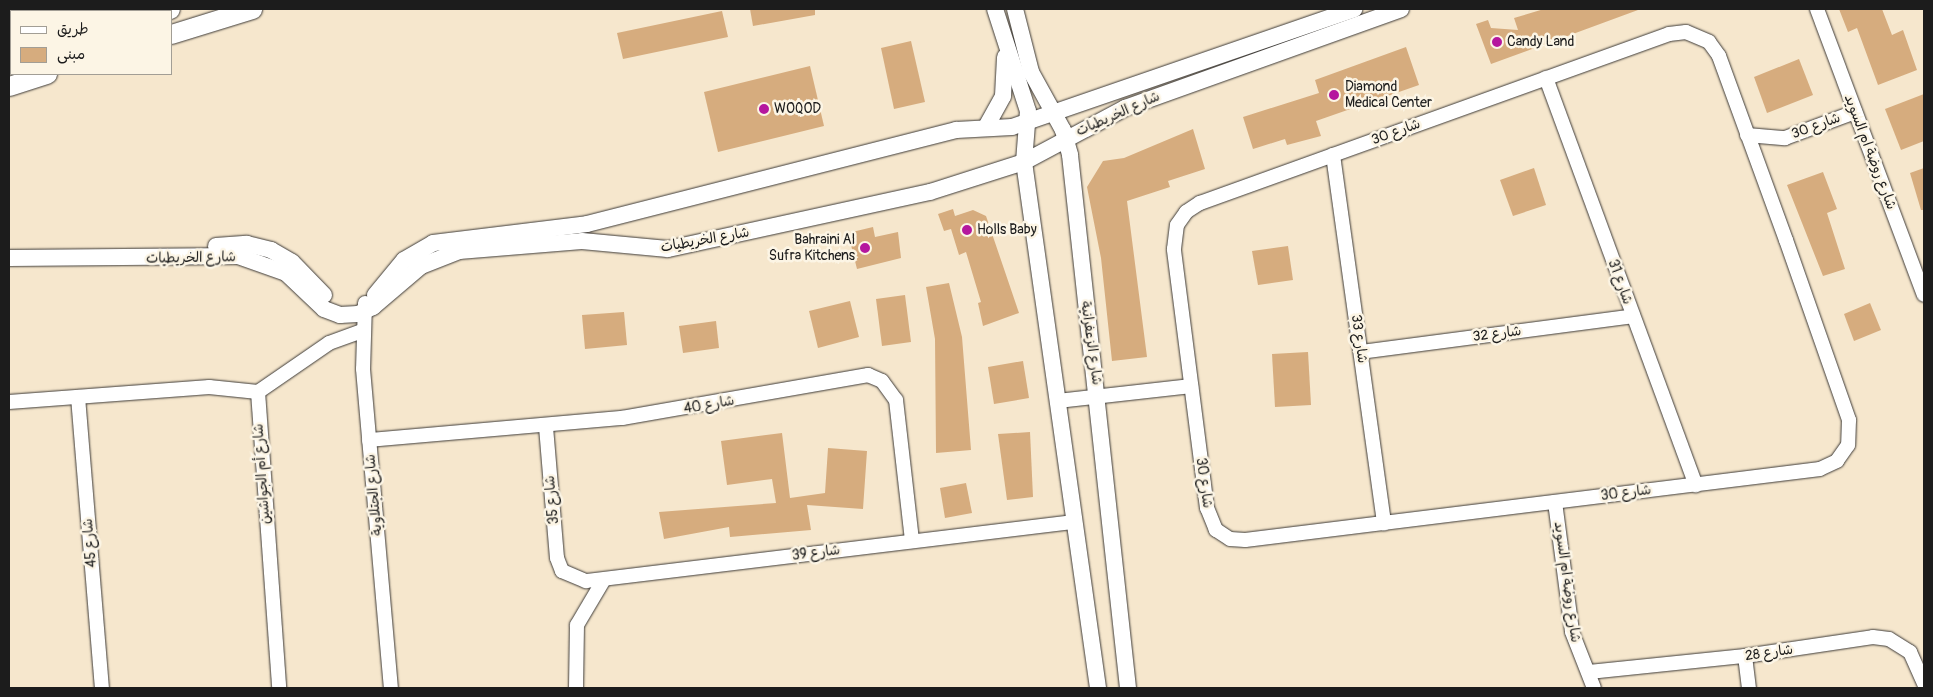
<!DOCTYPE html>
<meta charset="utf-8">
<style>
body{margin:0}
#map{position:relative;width:1933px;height:697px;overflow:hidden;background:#f6e7cd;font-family:Pangolin,"Playpen Sans Arabic",sans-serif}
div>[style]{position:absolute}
.building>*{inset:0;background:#d6ac7e}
.roads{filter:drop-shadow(0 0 1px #3d3a37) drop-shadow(0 0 1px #3d3a37)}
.minor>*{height:14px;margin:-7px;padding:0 7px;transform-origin:7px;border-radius:7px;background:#fff}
.tertiary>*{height:16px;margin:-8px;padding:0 8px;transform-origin:8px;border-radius:8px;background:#fff}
.secondary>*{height:19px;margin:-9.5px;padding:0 9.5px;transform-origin:9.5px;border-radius:9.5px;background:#fff}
.dots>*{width:14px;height:14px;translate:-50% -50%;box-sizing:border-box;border:2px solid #fcf5e5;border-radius:50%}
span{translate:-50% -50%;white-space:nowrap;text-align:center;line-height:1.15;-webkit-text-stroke:5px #fcf5e5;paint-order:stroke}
.poi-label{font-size:14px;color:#1c1c1c}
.left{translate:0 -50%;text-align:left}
.right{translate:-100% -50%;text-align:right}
.street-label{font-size:14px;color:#1c1c1c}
.frame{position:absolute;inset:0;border:10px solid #1c1c1c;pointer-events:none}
.legend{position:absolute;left:10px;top:10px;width:162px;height:65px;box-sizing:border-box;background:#fcf5e5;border:1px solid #a29e95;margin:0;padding:6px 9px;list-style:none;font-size:15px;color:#1c1c1c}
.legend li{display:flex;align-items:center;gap:10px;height:25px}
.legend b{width:25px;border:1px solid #a29e95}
</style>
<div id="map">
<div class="building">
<i style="clip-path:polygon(750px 9px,815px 9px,815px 15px,753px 26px)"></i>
<i style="clip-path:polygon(1544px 9px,1638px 9px,1638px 10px,1491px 64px,1476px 24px,1488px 20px,1491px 28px,1518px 30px,1514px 18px)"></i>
<i style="clip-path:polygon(1839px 9px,1882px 9px,1892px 35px,1903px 30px,1917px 70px,1878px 85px,1857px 28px,1848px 32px)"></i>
<i style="clip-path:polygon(722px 11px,728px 37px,623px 59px,617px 33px)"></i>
<i style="clip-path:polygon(911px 41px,925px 102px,894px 109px,881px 48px)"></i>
<i style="clip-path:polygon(1406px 47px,1419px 85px,1316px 121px,1321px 136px,1287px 145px,1285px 139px,1253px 149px,1243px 117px,1319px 93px,1315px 80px)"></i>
<i style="clip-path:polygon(1799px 59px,1813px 95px,1767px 113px,1754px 77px)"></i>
<i style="clip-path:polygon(810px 66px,824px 126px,718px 152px,704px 92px)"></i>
<i style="clip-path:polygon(1924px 94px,1924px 141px,1901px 150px,1885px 109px)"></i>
<i style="clip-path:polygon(1193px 129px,1205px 169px,1168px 181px,1170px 187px,1127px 201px,1147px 357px,1112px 361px,1101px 258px,1087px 187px,1103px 161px,1124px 158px)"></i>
<i style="clip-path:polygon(1534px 168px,1546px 205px,1513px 216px,1500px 180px)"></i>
<i style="clip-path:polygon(1924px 168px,1924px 210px,1921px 210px,1910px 173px)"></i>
<i style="clip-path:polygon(1823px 172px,1837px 209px,1827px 213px,1845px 269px,1823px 276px,1787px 185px)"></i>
<i style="clip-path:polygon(953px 209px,955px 216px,973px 210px,986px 216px,1019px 313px,983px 326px,978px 303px,981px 302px,966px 252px,959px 255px,951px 229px,944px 231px,938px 214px)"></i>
<i style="clip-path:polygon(873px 227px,875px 237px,898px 232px,901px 258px,857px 269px,848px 233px)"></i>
<i style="clip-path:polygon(1288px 246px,1293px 280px,1258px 285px,1252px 251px)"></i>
<i style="clip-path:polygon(949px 283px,962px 337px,971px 450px,936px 453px,935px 339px,926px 287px)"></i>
<i style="clip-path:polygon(905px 295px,911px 342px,882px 346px,876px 299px)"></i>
<i style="clip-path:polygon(850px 301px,859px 337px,818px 348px,809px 311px)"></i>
<i style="clip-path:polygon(1870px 303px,1881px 330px,1854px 341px,1844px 314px)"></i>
<i style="clip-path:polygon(624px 312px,627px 345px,585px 349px,582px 315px)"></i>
<i style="clip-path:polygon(716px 321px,719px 348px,683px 353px,679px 326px)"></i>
<i style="clip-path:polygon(1308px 352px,1311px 405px,1275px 407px,1272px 354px)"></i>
<i style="clip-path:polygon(1023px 361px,1029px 398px,994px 404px,988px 367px)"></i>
<i style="clip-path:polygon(1030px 432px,1033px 497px,1007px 500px,998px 434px)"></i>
<i style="clip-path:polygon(782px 433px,790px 498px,825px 493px,828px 448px,867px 451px,863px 509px,807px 505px,811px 530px,730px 537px,729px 527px,664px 539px,659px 512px,776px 503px,772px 479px,727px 485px,721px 441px)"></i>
<i style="clip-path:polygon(966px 483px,972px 513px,945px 518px,940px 488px)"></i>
</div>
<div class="roads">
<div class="minor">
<i style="left:1817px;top:9px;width:305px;rotate:69.5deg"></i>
<i style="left:1686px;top:32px;width:25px;rotate:23deg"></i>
<i style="left:1709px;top:42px;width:17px;rotate:54deg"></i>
<i style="left:1719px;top:56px;width:196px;rotate:70deg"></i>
<i style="left:1786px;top:240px;width:191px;rotate:70.7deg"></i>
<i style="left:1849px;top:420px;width:25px;rotate:92deg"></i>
<i style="left:1848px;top:445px;width:19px;rotate:125deg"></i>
<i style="left:1837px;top:461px;width:19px;rotate:155deg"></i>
<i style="left:1820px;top:469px;width:579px;rotate:172.96deg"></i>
<i style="left:1245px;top:540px;width:15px;rotate:-176deg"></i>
<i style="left:1230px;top:539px;width:17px;rotate:-147deg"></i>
<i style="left:1216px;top:530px;width:24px;rotate:-112deg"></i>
<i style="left:1207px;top:508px;width:261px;rotate:-97.3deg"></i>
<i style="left:1174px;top:249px;width:24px;rotate:-83deg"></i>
<i style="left:1177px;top:225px;width:16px;rotate:-55deg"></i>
<i style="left:1186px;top:212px;width:17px;rotate:-33deg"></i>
<i style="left:1200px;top:203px;width:141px;rotate:-19.8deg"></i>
<i style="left:1333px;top:155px;width:357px;rotate:-19.8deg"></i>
<i style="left:1669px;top:34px;width:17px;rotate:-7deg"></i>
<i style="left:1546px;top:78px;width:434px;rotate:69.8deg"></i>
<i style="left:1747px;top:135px;width:38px;rotate:5deg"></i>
<i style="left:1785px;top:138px;width:75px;rotate:-20.4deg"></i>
<i style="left:1333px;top:155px;width:372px;rotate:82.1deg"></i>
<i style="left:365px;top:303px;width:66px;rotate:91.7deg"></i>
<i style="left:363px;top:369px;width:320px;rotate:85deg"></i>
<i style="left:1361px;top:352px;width:274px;rotate:-7.5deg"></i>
<i style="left:258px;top:392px;width:86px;rotate:-34.6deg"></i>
<i style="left:329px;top:343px;width:37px;rotate:-20deg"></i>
<i style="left:78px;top:397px;width:292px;rotate:85.3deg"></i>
<i style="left:1058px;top:401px;width:134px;rotate:-6.4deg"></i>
<i style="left:9px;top:402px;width:201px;rotate:-4.3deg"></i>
<i style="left:209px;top:387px;width:49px;rotate:5.8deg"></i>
<i style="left:258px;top:392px;width:297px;rotate:85.9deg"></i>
<i style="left:546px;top:427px;width:131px;rotate:85.2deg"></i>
<i style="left:557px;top:558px;width:14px;rotate:69deg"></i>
<i style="left:562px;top:571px;width:26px;rotate:23deg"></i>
<i style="left:586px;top:581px;width:491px;rotate:-6.9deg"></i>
<i style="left:369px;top:440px;width:254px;rotate:-5deg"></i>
<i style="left:622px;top:418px;width:250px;rotate:-9.9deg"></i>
<i style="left:868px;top:375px;width:15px;rotate:23deg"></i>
<i style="left:882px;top:381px;width:24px;rotate:54deg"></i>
<i style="left:896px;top:400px;width:142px;rotate:83.5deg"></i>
<i style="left:1555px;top:502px;width:131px;rotate:82.5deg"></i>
<i style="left:1572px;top:632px;width:60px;rotate:68.6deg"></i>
<i style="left:1745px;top:656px;width:32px;rotate:83deg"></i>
<i style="left:1589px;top:672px;width:157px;rotate:-5.9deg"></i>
<i style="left:1745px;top:656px;width:129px;rotate:-8.4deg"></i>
<i style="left:1873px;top:637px;width:16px;rotate:7deg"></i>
<i style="left:1889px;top:639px;width:25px;rotate:32deg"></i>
<i style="left:1910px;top:652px;width:35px;rotate:66deg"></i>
<i style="left:576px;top:688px;width:63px;rotate:-89.1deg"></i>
<i style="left:577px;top:625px;width:51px;rotate:-59.4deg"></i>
</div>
<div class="tertiary">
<i style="left:995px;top:9px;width:107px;rotate:72.1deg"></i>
<i style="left:1028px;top:111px;width:51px;rotate:94.5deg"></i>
<i style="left:1024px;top:162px;width:531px;rotate:81.99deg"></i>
<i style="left:1015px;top:9px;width:65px;rotate:75.7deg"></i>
<i style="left:1031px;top:72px;width:66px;rotate:61.1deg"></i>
<i style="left:1063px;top:130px;width:26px;rotate:74deg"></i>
<i style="left:1070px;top:155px;width:536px;rotate:83.79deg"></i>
<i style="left:986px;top:127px;width:35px;rotate:-61deg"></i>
<i style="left:1003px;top:96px;width:39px;rotate:-87deg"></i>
<i style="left:216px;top:246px;width:31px;rotate:-4deg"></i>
<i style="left:247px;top:244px;width:25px;rotate:14deg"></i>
<i style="left:271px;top:250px;width:24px;rotate:30deg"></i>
<i style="left:292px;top:262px;width:46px;rotate:45.9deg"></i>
<i style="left:9px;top:258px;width:229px;rotate:-0.5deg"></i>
<i style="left:238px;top:256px;width:51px;rotate:19.5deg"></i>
<i style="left:286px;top:273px;width:52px;rotate:43.5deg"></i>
<i style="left:324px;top:309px;width:17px;rotate:21deg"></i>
<i style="left:340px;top:315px;width:18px;rotate:-3deg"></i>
<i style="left:358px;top:314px;width:17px;rotate:-25deg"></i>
<i style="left:373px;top:307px;width:63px;rotate:-40.5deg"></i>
<i style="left:421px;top:266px;width:41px;rotate:-21.5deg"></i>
<i style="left:459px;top:251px;width:123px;rotate:-4.6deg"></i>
<i style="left:582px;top:241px;width:86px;rotate:5.3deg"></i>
<i style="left:668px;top:249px;width:268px;rotate:-12.3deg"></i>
<i style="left:930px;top:192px;width:99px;rotate:-17.7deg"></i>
<i style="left:1024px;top:162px;width:115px;rotate:-28.1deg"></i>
<i style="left:1125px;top:108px;width:293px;rotate:-19.7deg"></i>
<i style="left:375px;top:295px;width:45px;rotate:-50.4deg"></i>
<i style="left:404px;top:260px;width:34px;rotate:-30deg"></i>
<i style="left:433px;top:243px;width:155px;rotate:-7deg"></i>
<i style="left:587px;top:224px;width:381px;rotate:-14.3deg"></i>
<i style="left:956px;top:130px;width:56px;rotate:-3.1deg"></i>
<i style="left:1012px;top:127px;width:362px;rotate:-19deg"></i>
</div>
<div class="secondary">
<i style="left:162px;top:11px;width:8px;rotate:-14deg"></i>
<i style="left:171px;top:34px;width:85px;rotate:-17.2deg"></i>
<i style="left:9px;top:61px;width:2px;rotate:-27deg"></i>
<i style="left:9px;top:86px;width:40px;rotate:-18deg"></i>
</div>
</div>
<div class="dots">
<i style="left:1497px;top:42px;background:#b5179e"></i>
<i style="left:1334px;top:95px;background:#b5179e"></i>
<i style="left:764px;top:109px;background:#b5179e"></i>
<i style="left:967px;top:230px;background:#b5179e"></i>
<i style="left:865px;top:248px;background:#b5179e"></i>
</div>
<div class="poi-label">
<span class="left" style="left:1507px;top:42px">Candy Land</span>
<span class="left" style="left:1345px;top:95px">Diamond<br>Medical Center</span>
<span class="left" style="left:774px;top:109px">WOQOD</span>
<span class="left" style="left:977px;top:230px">Holls Baby</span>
<span class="right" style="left:855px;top:248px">Bahraini Al<br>Sufra Kitchens</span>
</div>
<div class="street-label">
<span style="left:1118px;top:114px;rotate:-24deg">شارع الخريطيات</span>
<span style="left:1816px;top:126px;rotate:-20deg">شارع 30</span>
<span style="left:1396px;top:132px;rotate:-20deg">شارع 30</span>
<span style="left:1870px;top:152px;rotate:69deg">شارع روضة ام السويد</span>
<span style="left:705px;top:240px;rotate:-10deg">شارع الخريطيات</span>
<span style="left:191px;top:258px;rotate:-1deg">شارع الخريطيات</span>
<span style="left:1620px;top:282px;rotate:70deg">شارع 31</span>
<span style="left:1497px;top:334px;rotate:-7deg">شارع 32</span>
<span style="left:1359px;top:339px;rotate:82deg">شارع 33</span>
<span style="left:1091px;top:343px;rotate:82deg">شارع الزعفرانية</span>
<span style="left:709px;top:405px;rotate:-10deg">شارع 40</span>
<span style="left:262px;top:474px;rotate:-94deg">شارع أم الجواشين</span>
<span style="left:1204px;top:483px;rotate:82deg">شارع 30</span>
<span style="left:1626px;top:493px;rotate:-7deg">شارع 30</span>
<span style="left:374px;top:495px;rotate:-95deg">شارع الجتلاوية</span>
<span style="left:552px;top:500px;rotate:-95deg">شارع 35</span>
<span style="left:90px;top:543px;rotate:-95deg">شارع 45</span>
<span style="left:816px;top:553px;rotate:-7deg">شارع 39</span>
<span style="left:1567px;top:582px;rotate:82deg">شارع روضة ام السويد</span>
<span style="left:1769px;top:653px;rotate:-8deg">شارع 28</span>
</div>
<div class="frame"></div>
<ul class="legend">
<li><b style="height:6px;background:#fff"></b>طريق</li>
<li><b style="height:14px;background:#d6ac7e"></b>مبنى</li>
</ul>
</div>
